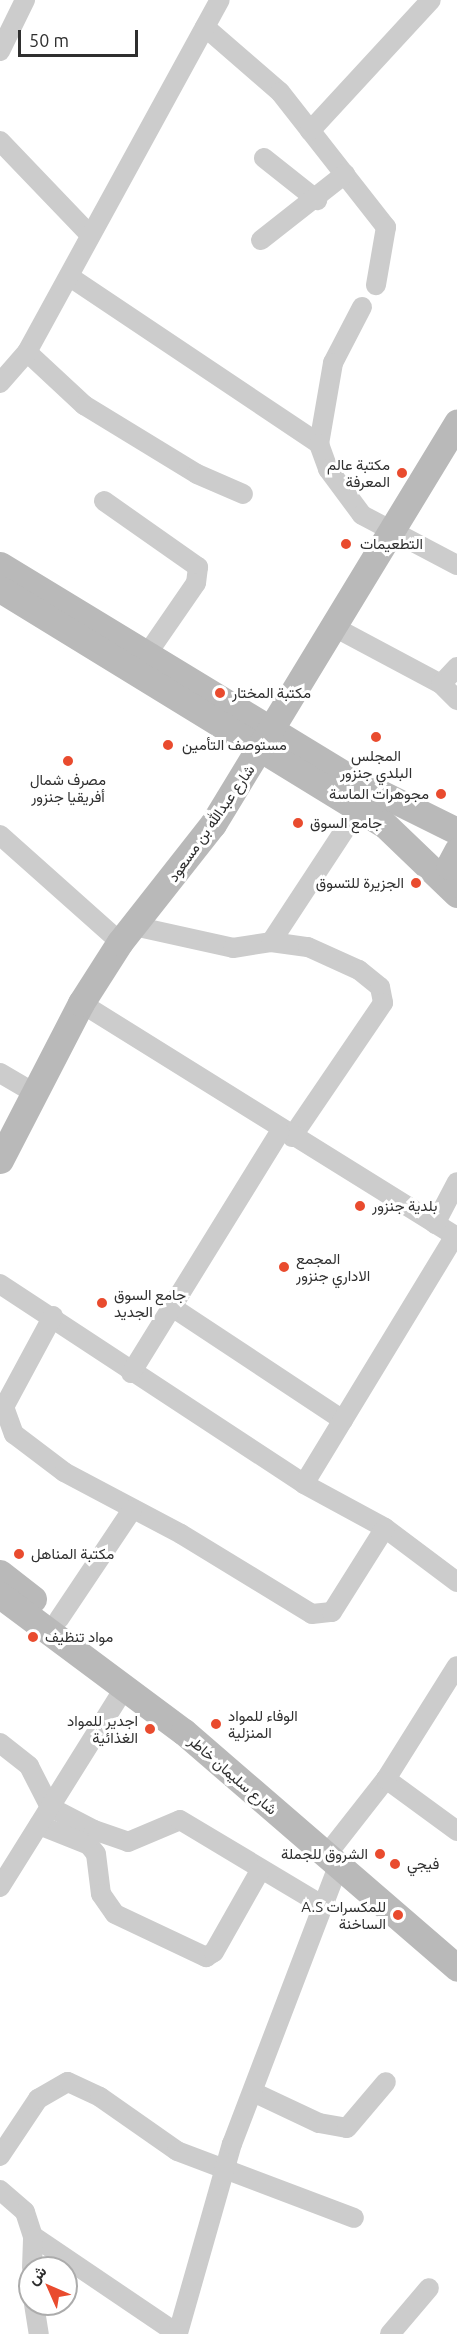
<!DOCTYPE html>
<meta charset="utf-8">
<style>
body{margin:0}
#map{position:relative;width:457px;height:2334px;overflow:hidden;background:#fff;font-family:Ubuntu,Vazirmatn,sans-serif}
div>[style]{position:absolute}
.street>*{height:20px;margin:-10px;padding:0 10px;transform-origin:10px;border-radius:10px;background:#ccc}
.secondary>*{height:27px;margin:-13.5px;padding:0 13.5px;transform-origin:13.5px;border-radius:13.5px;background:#b9b9b9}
.dots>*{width:16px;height:16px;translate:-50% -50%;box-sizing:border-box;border:3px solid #fff;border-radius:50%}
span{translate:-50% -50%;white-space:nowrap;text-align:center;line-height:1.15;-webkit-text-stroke:6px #fff;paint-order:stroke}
.poi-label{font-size:15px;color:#2f2f2f}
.right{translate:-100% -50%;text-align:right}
.left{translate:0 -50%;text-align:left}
.street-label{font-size:15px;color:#2f2f2f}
.north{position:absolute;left:18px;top:2256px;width:60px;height:60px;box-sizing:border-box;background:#fff;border:2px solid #acacac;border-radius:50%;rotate:315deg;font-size:16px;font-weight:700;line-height:24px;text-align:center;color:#2f2f2f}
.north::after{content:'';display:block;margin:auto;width:21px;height:27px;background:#e94b2e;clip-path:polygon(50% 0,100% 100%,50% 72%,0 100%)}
.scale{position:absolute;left:18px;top:30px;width:120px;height:27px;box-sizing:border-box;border:3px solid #2f2f2f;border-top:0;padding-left:8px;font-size:18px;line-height:21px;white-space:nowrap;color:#2f2f2f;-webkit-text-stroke:4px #fff;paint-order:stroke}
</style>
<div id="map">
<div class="street">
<i style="left:205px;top:27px;width:99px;rotate:40.9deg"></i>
<i style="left:280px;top:92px;width:172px;rotate:51.9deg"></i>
<i style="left:386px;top:227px;width:59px;rotate:99.8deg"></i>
<i style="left:0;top:51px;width:57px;rotate:-63.9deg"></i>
<i style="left:310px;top:131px;width:178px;rotate:-47.3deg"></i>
<i style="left:0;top:141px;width:130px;rotate:46.2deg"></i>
<i style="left:264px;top:158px;width:68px;rotate:38.4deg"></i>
<i style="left:261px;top:240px;width:107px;rotate:-38.2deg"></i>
<i style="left:70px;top:277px;width:300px;rotate:33.8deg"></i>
<i style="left:362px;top:307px;width:63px;rotate:117.4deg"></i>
<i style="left:333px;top:363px;width:82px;rotate:99.8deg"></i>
<i style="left:319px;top:444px;width:27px;rotate:70deg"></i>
<i style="left:328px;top:469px;width:57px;rotate:53.5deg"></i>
<i style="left:362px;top:515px;width:107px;rotate:27.8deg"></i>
<i style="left:27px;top:352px;width:78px;rotate:42.9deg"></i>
<i style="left:84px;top:405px;width:132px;rotate:31.4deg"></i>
<i style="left:197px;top:474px;width:50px;rotate:23.5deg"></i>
<i style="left:0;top:383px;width:41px;rotate:-48.9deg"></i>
<i style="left:27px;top:352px;width:401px;rotate:-61.3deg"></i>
<i style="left:104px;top:501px;width:115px;rotate:35.1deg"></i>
<i style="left:198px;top:567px;width:16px;rotate:97deg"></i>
<i style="left:196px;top:583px;width:90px;rotate:124.6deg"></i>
<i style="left:336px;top:628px;width:119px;rotate:28.1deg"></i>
<i style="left:457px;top:667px;width:23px;rotate:133deg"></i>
<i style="left:441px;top:684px;width:23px;rotate:45deg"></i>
<i style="left:0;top:835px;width:161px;rotate:41.7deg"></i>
<i style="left:134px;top:926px;width:101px;rotate:12.5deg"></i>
<i style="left:233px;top:948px;width:38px;rotate:-9deg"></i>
<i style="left:271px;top:942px;width:37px;rotate:8deg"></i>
<i style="left:308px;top:947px;width:56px;rotate:24.3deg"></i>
<i style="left:359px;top:970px;width:27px;rotate:39deg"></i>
<i style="left:380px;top:987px;width:16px;rotate:79deg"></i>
<i style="left:383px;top:1003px;width:162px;rotate:124.2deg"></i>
<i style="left:271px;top:942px;width:160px;rotate:-56.7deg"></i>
<i style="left:81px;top:1003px;width:443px;rotate:31.9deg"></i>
<i style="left:0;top:1073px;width:42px;rotate:30.3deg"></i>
<i style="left:435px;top:1224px;width:47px;rotate:-62.4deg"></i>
<i style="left:0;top:1284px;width:364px;rotate:33.3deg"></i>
<i style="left:304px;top:1484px;width:92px;rotate:28.5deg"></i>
<i style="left:385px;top:1528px;width:90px;rotate:36.9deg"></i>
<i style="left:172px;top:1307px;width:205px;rotate:33.5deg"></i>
<i style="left:53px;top:1316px;width:103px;rotate:118.3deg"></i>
<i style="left:4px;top:1407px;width:29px;rotate:70deg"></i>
<i style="left:14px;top:1434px;width:63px;rotate:37.2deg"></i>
<i style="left:64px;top:1472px;width:132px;rotate:27.9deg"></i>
<i style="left:181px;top:1534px;width:153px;rotate:31.4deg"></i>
<i style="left:312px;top:1614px;width:20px;rotate:-6deg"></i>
<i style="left:332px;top:1612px;width:99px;rotate:-57.8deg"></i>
<i style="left:131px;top:1373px;width:283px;rotate:-58.3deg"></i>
<i style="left:304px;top:1484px;width:290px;rotate:-58.7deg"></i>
<i style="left:59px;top:1619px;width:131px;rotate:-56.2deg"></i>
<i style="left:0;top:1743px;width:37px;rotate:38deg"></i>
<i style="left:29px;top:1766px;width:46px;rotate:62.9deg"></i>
<i style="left:50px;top:1807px;width:50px;rotate:27.6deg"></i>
<i style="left:94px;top:1830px;width:36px;rotate:19deg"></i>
<i style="left:128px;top:1842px;width:56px;rotate:-22.9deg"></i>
<i style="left:180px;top:1820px;width:165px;rotate:30.9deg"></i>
<i style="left:386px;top:1779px;width:88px;rotate:36.2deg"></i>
<i style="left:39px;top:1825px;width:54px;rotate:21.8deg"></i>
<i style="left:89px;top:1845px;width:11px;rotate:52deg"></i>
<i style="left:96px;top:1854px;width:40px;rotate:82.9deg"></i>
<i style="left:101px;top:1894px;width:24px;rotate:55deg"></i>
<i style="left:115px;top:1914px;width:101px;rotate:25.3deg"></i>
<i style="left:206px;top:1957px;width:9px;rotate:-32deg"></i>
<i style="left:214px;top:1952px;width:95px;rotate:-60.5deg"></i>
<i style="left:335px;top:1844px;width:83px;rotate:-51.9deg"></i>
<i style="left:386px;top:1779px;width:133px;rotate:-57.9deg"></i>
<i style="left:0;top:1887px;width:236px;rotate:-58deg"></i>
<i style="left:253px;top:2092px;width:73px;rotate:25.2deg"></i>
<i style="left:319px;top:2123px;width:28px;rotate:10deg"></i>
<i style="left:347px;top:2128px;width:60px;rotate:-49.7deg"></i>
<i style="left:0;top:2156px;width:69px;rotate:-56.3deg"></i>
<i style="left:38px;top:2099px;width:34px;rotate:-30deg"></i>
<i style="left:68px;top:2082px;width:35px;rotate:25deg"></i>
<i style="left:100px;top:2097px;width:94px;rotate:35deg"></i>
<i style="left:177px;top:2151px;width:189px;rotate:20.7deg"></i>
<i style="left:0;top:2190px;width:33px;rotate:41deg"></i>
<i style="left:25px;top:2212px;width:25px;rotate:72deg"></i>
<i style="left:33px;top:2236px;width:175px;rotate:34.1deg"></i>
<i style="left:32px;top:2268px;width:32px;rotate:-88deg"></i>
<i style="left:34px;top:2304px;width:30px;rotate:81deg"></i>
<i style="left:178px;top:2333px;width:197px;rotate:-74.1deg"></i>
<i style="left:232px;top:2144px;width:298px;rotate:-69.1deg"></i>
<i style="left:390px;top:2334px;width:60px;rotate:-49.7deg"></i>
</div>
<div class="secondary">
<i style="left:0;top:565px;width:410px;rotate:31.3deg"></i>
<i style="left:350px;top:778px;width:119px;rotate:26.4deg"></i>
<i style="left:0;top:589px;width:450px;rotate:31.5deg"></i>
<i style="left:384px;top:824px;width:101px;rotate:43.8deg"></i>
<i style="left:449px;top:885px;width:19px;rotate:-90deg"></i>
<i style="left:449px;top:866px;width:17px;rotate:-62deg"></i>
<i style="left:0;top:1160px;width:177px;rotate:-62.7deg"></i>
<i style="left:81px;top:1003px;width:72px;rotate:-57.4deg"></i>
<i style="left:120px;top:942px;width:150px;rotate:-51.8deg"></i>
<i style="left:213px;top:824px;width:470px;rotate:-58.7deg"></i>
<i style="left:0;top:1573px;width:42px;rotate:38.2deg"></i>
<i style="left:0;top:1595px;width:229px;rotate:36.7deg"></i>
<i style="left:184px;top:1732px;width:361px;rotate:40.8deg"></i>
</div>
<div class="dots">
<i style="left:402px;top:473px;background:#e94b2e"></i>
<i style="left:346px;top:544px;background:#e94b2e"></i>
<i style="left:220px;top:693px;background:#e94b2e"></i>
<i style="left:376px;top:737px;background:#e94b2e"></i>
<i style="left:168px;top:745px;background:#e94b2e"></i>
<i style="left:68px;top:761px;background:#e94b2e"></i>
<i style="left:441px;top:794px;background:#e94b2e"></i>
<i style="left:298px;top:823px;background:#e94b2e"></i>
<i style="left:416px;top:883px;background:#e94b2e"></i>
<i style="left:360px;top:1206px;background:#e94b2e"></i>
<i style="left:284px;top:1267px;background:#e94b2e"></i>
<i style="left:102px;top:1303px;background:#e94b2e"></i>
<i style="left:19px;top:1554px;background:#e94b2e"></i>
<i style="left:33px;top:1637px;background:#e94b2e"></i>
<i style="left:216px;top:1724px;background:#e94b2e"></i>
<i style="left:150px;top:1729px;background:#e94b2e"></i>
<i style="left:380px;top:1854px;background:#e94b2e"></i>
<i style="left:395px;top:1864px;background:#e94b2e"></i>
<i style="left:398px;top:1915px;background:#e94b2e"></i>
</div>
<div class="poi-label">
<span class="right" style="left:390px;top:473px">مكتبة عالم<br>المعرفة</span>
<span class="left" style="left:360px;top:544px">التطعيمات</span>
<span class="left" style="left:232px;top:693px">مكتبة المختار</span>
<span class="left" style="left:182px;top:745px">مستوصف التأمين</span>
<span style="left:376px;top:764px">المجلس<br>البلدي جنزور</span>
<span style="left:68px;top:788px">مصرف شمال<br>أفريقيا جنزور</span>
<span class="right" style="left:429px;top:794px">مجوهرات الماسة</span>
<span class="left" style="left:310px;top:823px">جامع السوق</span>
<span class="right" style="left:404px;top:883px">الجزيرة للتسوق</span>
<span class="left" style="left:372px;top:1206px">بلدية جنزور</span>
<span class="left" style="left:296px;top:1267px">المجمع<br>الاداري جنزور</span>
<span class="left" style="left:114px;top:1303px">جامع السوق<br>الجديد</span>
<span class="left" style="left:31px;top:1554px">مكتبة المناهل</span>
<span class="left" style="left:45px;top:1637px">مواد تنظيف</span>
<span class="left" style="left:228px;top:1724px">الوفاء للمواد<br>المنزلية</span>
<span class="right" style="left:138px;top:1729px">اجدير للمواد<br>الغذائية</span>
<span class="right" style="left:368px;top:1854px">الشروق للجملة</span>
<span class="left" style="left:407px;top:1864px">فيجي</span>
<span class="right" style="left:386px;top:1915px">A.S للمكسرات<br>الساخنة</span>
</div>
<div class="street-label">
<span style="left:211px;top:823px;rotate:-55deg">شارع عبدالله بن مسعود</span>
<span style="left:233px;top:1775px;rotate:41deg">شارع سليمان خاطر</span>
</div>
<div class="north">ش</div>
<div class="scale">50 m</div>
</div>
